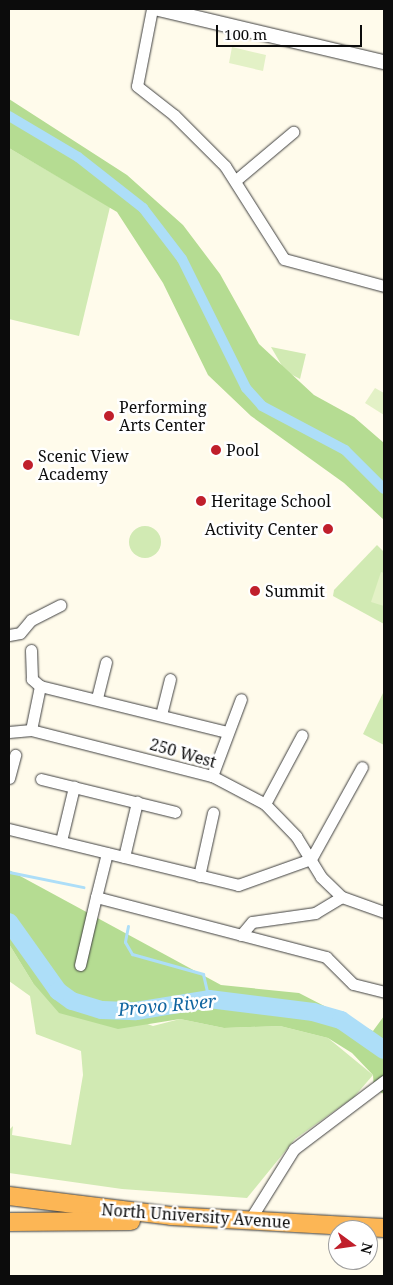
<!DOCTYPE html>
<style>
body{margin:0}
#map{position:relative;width:393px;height:1285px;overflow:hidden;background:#fffbeb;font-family:"Noto Serif",serif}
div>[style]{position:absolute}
.green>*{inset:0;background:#d1eab3}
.round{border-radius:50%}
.forest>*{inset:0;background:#b5dc92}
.pitch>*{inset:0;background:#e3f1c6}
.stream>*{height:3px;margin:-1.5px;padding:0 1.5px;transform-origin:1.5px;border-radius:1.5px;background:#addef8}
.canal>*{height:10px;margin:-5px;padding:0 5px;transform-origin:5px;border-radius:5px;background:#addef8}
.river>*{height:18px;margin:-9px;padding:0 9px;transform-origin:9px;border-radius:9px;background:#addef8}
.roads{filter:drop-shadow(0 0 1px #3f3f3f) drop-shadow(0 0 1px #3f3f3f)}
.minor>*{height:11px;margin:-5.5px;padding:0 5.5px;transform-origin:5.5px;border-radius:5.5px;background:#fff}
.tertiary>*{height:14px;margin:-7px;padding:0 7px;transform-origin:7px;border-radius:7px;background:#fff}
.trunk>*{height:18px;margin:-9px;padding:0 9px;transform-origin:9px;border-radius:9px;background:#fcb655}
.dots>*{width:14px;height:14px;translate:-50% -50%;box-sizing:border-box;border:2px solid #fff;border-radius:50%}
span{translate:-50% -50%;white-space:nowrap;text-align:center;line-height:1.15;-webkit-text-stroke:5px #fff;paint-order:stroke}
.poi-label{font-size:16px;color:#0c0c0c}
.left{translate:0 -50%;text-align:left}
.right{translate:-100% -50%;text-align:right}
.street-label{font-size:16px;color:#0c0c0c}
.water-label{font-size:18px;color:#1166a1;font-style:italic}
.frame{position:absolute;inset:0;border:10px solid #0c0c0c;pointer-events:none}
.north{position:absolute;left:328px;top:1220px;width:50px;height:50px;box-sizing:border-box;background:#fff;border:1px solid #9e9e9e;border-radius:50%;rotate:104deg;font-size:14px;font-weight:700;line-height:20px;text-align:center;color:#0c0c0c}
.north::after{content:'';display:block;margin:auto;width:18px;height:22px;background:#c01f2b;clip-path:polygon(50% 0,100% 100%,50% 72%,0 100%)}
.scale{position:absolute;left:216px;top:25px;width:146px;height:22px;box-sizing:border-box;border:2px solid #0c0c0c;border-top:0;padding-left:6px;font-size:15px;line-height:18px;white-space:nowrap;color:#0c0c0c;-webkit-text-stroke:4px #fff;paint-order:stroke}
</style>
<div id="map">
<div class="green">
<i style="clip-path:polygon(9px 148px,110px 207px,79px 336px,9px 319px)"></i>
<i style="clip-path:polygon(271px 347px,306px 354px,300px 379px,285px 371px)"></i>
<i class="round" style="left:129px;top:526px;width:32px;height:32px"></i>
<i style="clip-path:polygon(377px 545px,384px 552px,384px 624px,333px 596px,334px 590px)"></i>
<i style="clip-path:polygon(384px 691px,384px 745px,363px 734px)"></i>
<i style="clip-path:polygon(9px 944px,33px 983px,153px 1026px,180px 1019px,224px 1028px,280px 1026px,328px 1038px,373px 1075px,354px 1097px,295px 1139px,247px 1198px,122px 1189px,9px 1173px,9px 1130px,13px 1126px,12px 1135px,71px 1145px,83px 1075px,81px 1051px,36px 1034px,30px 996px,9px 981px)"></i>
</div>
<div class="forest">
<i style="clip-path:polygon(9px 99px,127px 175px,183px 225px,220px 274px,259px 344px,314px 395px,354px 417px,384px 443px,384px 520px,344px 483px,251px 416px,208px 375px,163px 283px,117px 212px,9px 148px)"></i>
<i style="clip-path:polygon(9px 870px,221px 985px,299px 993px,373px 1031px,384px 1016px,384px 1094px,374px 1089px,373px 1075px,352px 1053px,328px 1038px,280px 1026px,224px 1028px,180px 1019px,118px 1029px,59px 1013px,33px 983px,9px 944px)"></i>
</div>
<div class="pitch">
<i style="clip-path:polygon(232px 47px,266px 55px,263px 71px,229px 63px)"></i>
<i style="clip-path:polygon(375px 388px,384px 393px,384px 415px,365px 403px)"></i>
<i style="clip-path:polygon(381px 572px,384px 573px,384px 606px,371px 602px)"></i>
</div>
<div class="stream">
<i style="left:9px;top:872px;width:76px;rotate:11.5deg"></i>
<i style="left:128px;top:926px;width:16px;rotate:101deg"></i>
<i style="left:125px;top:942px;width:14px;rotate:60deg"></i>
<i style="left:132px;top:954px;width:74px;rotate:15.7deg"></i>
<i style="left:203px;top:974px;width:26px;rotate:77deg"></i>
</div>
<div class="canal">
<i style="left:9px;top:116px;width:80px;rotate:30.7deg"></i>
<i style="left:78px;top:157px;width:83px;rotate:38.1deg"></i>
<i style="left:143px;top:208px;width:64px;rotate:52.6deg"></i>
<i style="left:182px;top:259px;width:144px;rotate:63.6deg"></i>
<i style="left:246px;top:388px;width:24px;rotate:48deg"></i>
<i style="left:262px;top:406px;width:94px;rotate:27.9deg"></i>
<i style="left:345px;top:450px;width:55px;rotate:45deg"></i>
</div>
<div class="river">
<i style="left:9px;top:922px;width:85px;rotate:54.6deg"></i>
<i style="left:58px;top:991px;width:17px;rotate:36deg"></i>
<i style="left:72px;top:1001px;width:31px;rotate:17deg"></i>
<i style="left:102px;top:1010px;width:34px;rotate:2deg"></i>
<i style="left:136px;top:1011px;width:74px;rotate:-9.3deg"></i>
<i style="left:209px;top:999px;width:105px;rotate:7.1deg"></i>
<i style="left:313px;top:1012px;width:29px;rotate:16deg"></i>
<i style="left:341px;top:1020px;width:52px;rotate:34.9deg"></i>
</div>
<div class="roads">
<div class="minor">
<i style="left:152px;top:9px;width:78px;rotate:101deg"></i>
<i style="left:137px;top:86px;width:47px;rotate:38.1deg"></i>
<i style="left:174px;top:115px;width:72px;rotate:45deg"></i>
<i style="left:225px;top:166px;width:110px;rotate:57.6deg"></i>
<i style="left:284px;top:259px;width:104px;rotate:15.1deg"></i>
<i style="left:236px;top:180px;width:75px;rotate:-40.1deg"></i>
<i style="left:9px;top:635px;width:11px;rotate:-10deg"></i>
<i style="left:20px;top:633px;width:17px;rotate:-50deg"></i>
<i style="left:31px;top:620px;width:33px;rotate:-27deg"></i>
<i style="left:40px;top:686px;width:193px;rotate:13.8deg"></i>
<i style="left:97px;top:698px;width:37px;rotate:-76deg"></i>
<i style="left:161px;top:715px;width:37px;rotate:-76deg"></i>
<i style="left:31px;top:730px;width:45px;rotate:-78.4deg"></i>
<i style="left:40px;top:686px;width:11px;rotate:-139deg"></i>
<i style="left:32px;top:679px;width:29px;rotate:-92deg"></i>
<i style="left:9px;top:732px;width:22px;rotate:-5deg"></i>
<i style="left:31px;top:730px;width:187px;rotate:14.3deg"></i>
<i style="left:212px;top:776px;width:60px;rotate:27.8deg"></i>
<i style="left:265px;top:804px;width:45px;rotate:45.9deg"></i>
<i style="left:296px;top:836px;width:48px;rotate:58.6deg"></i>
<i style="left:321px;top:877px;width:29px;rotate:44deg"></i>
<i style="left:342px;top:897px;width:45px;rotate:19.7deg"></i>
<i style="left:212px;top:776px;width:82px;rotate:-69.4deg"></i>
<i style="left:9px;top:778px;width:24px;rotate:-75deg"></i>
<i style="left:41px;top:779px;width:138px;rotate:13.8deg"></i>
<i style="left:265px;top:804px;width:78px;rotate:-61.8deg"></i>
<i style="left:9px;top:829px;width:236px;rotate:13.7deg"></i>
<i style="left:238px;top:885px;width:77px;rotate:-19.6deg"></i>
<i style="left:311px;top:859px;width:105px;rotate:-61deg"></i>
<i style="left:61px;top:841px;width:56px;rotate:-76.5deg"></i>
<i style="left:107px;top:853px;width:45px;rotate:104deg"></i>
<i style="left:96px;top:897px;width:238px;rotate:14.6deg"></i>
<i style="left:326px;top:957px;width:38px;rotate:45deg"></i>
<i style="left:353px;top:984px;width:32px;rotate:14deg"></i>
<i style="left:124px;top:857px;width:57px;rotate:-76.7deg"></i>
<i style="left:199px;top:876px;width:65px;rotate:-77.5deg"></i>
<i style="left:241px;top:935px;width:17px;rotate:-50deg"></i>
<i style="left:252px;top:922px;width:64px;rotate:-8.1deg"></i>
<i style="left:315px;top:913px;width:31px;rotate:-31deg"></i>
<i style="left:80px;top:965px;width:70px;rotate:-76.8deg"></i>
<i style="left:249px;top:1221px;width:85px;rotate:-58deg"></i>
<i style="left:294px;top:1149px;width:113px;rotate:-37.1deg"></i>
</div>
<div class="tertiary">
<i style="left:159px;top:9px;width:231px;rotate:13.3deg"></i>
</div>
<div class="trunk">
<i style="left:9px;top:1196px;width:163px;rotate:7deg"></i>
<i style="left:171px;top:1216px;width:213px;rotate:3.2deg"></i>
<i style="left:9px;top:1222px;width:122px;rotate:-0.5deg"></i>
</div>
</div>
<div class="dots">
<i style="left:109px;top:416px;background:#c01f2b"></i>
<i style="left:216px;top:450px;background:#c01f2b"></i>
<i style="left:28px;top:465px;background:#c01f2b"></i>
<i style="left:201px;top:501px;background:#c01f2b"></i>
<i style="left:328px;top:529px;background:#c01f2b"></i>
<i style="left:255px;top:591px;background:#c01f2b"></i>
</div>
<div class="poi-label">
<span class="left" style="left:119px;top:416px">Performing<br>Arts Center</span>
<span class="left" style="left:226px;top:450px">Pool</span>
<span class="left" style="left:38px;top:465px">Scenic View<br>Academy</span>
<span class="left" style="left:211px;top:501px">Heritage School</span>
<span class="right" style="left:318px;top:529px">Activity Center</span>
<span class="left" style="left:265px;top:591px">Summit</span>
</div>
<div class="street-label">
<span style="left:183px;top:753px;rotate:16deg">250 West</span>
<span style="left:196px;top:1216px;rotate:4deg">North University Avenue</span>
</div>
<div class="water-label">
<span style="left:167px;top:1005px;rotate:-5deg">Provo River</span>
</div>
<div class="frame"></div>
<div class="north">N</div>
<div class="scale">100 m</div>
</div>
